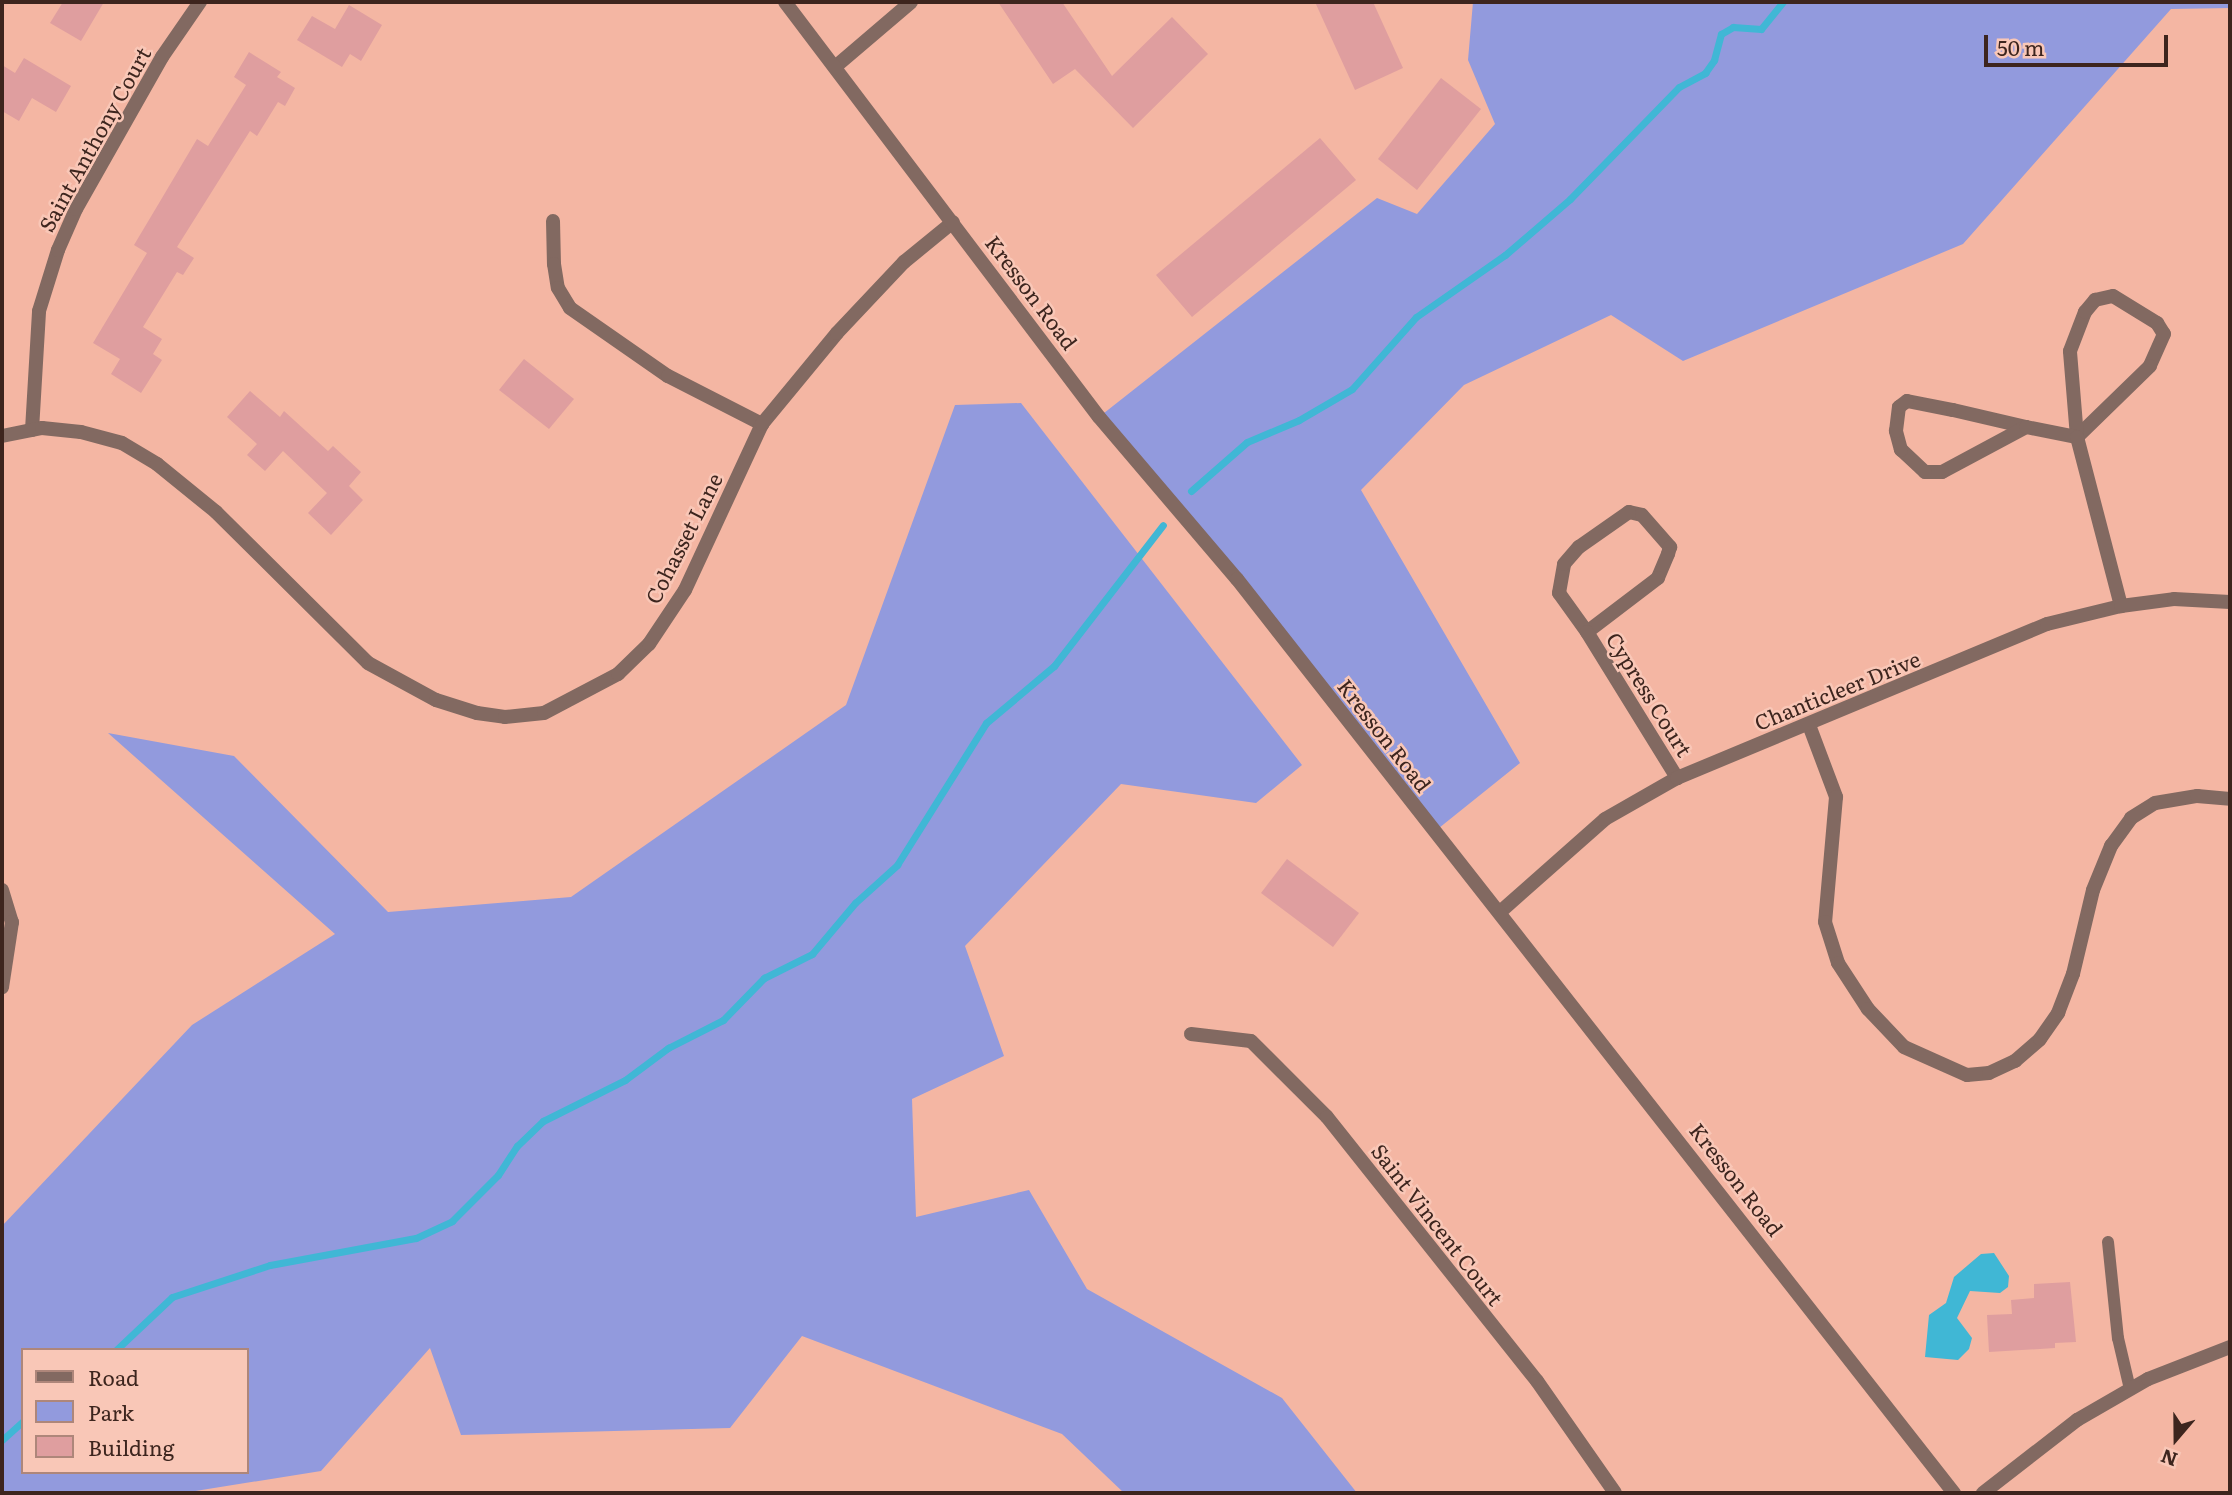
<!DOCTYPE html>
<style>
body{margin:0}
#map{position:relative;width:2232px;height:1495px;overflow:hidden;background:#f4b6a3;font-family:Literata,serif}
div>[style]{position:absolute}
.green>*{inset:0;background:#929add}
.water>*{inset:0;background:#40b7d5}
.stream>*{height:7px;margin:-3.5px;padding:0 3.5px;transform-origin:3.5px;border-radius:3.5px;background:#40b7d5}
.building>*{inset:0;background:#df9e9f}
.service>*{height:12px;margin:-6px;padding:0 6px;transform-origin:6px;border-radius:6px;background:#826961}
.minor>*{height:14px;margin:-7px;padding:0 7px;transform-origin:7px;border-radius:7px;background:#826961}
.tertiary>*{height:14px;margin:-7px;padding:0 7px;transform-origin:7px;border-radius:7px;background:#826961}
span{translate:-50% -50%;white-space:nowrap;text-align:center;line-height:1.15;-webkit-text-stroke:5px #f9c7b7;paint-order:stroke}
.street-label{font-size:21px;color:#3d251e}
.frame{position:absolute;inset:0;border:4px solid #3d251e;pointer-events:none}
.legend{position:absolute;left:21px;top:1348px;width:228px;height:126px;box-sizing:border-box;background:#f9c7b7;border:2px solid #ae867a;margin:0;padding:9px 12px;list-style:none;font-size:21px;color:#3d251e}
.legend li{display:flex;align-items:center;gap:14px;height:35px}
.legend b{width:35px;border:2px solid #ae867a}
.north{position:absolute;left:2141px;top:1404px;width:70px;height:70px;-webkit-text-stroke:5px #f9c7b7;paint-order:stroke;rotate:200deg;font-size:19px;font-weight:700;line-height:28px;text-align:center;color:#3d251e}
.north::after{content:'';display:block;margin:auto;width:24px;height:32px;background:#3d251e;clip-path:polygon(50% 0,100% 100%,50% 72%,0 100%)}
.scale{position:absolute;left:1984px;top:35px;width:184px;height:32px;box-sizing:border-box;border:4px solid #3d251e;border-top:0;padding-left:9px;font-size:21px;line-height:24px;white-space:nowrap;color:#3d251e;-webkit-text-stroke:5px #f9c7b7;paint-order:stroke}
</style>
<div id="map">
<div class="green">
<i style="clip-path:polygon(1473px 2px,2230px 2px,2230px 8px,2171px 9px,1963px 244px,1683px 361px,1611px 315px,1464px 385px,1361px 490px,1520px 763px,1434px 832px,1099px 417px,1377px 198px,1417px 214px,1495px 124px,1468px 60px)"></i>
<i style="clip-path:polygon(evenodd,1021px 403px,1302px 765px,1256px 803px,1121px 784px,965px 946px,1004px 1056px,912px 1099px,916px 1217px,1029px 1190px,1087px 1289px,1282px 1398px,1357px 1493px,1124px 1493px,1062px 1434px,802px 1336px,730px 1428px,461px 1435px,430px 1348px,321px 1471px,183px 1493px,2px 1493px,2px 1226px,192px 1025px,335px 934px,108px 733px,234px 756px,388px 912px,571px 897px,846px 705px,955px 405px,1021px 403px,23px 1350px,247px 1350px,247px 1472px,23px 1472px,23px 1350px)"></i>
</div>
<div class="water">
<i style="clip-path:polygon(1994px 1253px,2009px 1276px,2008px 1287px,2000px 1293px,1970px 1291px,1957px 1318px,1972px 1338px,1969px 1349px,1958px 1360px,1925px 1357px,1929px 1315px,1946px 1303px,1954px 1277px,1981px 1254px)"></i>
</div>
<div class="stream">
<i style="left:1191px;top:491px;width:74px;rotate:-41.2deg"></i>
<i style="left:1247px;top:442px;width:56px;rotate:-22.9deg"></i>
<i style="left:1299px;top:420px;width:61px;rotate:-30.3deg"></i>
<i style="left:1352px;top:389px;width:96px;rotate:-48.4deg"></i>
<i style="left:1416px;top:317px;width:108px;rotate:-34.9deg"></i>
<i style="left:1505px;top:255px;width:86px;rotate:-40.7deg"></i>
<i style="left:1570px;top:199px;width:156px;rotate:-45.8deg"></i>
<i style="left:1679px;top:87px;width:30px;rotate:-28deg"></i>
<i style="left:1705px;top:73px;width:16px;rotate:-55deg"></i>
<i style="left:1714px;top:60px;width:27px;rotate:-75deg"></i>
<i style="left:1721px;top:34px;width:14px;rotate:-30deg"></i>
<i style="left:1733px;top:27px;width:28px;rotate:4deg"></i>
<i style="left:1761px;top:29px;width:35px;rotate:-51deg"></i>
<i style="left:116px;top:1350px;width:77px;rotate:-43.4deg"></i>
<i style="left:172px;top:1297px;width:103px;rotate:-18.1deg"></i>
<i style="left:270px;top:1265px;width:148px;rotate:-10.5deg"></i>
<i style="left:416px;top:1238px;width:40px;rotate:-25deg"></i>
<i style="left:452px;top:1221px;width:65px;rotate:-45deg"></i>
<i style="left:498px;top:1175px;width:35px;rotate:-57deg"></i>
<i style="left:517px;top:1146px;width:36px;rotate:-44deg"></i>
<i style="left:543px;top:1121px;width:92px;rotate:-26.6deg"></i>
<i style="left:625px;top:1080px;width:54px;rotate:-36.7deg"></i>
<i style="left:668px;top:1048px;width:62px;rotate:-27deg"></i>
<i style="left:723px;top:1020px;width:59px;rotate:-45.7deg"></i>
<i style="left:764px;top:978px;width:54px;rotate:-26.6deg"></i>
<i style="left:812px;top:954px;width:67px;rotate:-49.9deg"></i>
<i style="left:855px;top:903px;width:57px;rotate:-42.1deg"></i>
<i style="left:897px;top:865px;width:168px;rotate:-57.9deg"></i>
<i style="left:986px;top:723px;width:89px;rotate:-40deg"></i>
<i style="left:1054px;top:666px;width:178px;rotate:-52.3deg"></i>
<i style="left:2px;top:1440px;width:28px;rotate:-42deg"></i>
</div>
<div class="building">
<i style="clip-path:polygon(63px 2px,104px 2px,81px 41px,50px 23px)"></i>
<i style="clip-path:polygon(998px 2px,1062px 2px,1112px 76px,1172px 17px,1208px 54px,1133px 128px,1075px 69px,1053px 84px)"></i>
<i style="clip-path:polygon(1315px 2px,1373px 2px,1403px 68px,1355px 90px)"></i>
<i style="clip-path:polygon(349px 5px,382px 25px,361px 61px,350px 54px,342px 67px,297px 40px,312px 16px,335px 29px)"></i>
<i style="clip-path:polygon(249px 52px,281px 72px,277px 77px,295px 88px,285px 106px,278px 102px,257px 136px,250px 131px,177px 247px,194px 258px,183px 275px,177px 272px,143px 327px,162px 339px,153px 354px,162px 360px,141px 393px,111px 374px,120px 359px,93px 343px,147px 253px,134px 245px,165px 193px,197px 139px,208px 146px,246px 85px,234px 77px)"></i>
<i style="clip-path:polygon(24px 58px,71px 86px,56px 112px,32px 98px,19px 121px,2px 111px,2px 65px,15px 73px)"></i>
<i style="clip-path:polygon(1441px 78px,1481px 109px,1417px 190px,1378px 159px)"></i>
<i style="clip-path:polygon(1320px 138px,1356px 180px,1192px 317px,1156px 275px)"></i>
<i style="clip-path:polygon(524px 359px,574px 399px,549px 429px,499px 390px)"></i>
<i style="clip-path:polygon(250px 391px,280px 417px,284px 411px,328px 451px,333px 446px,361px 472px,349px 486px,363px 500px,331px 535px,308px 513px,327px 493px,283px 451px,265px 471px,247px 455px,257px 444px,227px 417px)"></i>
<i style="clip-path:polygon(1287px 859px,1359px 913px,1333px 947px,1261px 893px)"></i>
<i style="clip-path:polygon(2070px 1282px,2076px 1342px,2055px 1343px,2055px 1348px,1989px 1352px,1987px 1315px,2012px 1314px,2011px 1300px,2034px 1298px,2034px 1284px)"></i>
</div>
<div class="service">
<i style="left:2108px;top:1242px;width:97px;rotate:84.1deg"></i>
<i style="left:2118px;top:1338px;width:52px;rotate:76.8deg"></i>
</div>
<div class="minor">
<i style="left:835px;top:67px;width:100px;rotate:-40.5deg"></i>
<i style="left:553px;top:221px;width:43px;rotate:88.7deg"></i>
<i style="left:554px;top:264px;width:24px;rotate:81deg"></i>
<i style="left:558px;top:288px;width:23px;rotate:59deg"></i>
<i style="left:570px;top:308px;width:119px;rotate:34.8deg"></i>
<i style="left:668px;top:376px;width:106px;rotate:27.1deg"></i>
<i style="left:2113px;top:296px;width:52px;rotate:31.5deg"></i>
<i style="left:2157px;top:323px;width:13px;rotate:58deg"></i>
<i style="left:2164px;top:334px;width:35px;rotate:114deg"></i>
<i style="left:2150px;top:366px;width:102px;rotate:135.8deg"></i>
<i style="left:2077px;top:437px;width:86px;rotate:-94.7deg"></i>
<i style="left:2070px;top:351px;width:42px;rotate:-69deg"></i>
<i style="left:2085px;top:312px;width:16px;rotate:-50deg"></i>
<i style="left:2095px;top:300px;width:18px;rotate:-13deg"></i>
<i style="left:1907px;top:401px;width:47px;rotate:11.1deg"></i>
<i style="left:1953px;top:410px;width:75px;rotate:13.1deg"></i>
<i style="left:2026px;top:427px;width:95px;rotate:151.8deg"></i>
<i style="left:1942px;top:472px;width:17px;rotate:180deg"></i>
<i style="left:1925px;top:472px;width:33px;rotate:-137deg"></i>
<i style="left:1901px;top:450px;width:20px;rotate:-105deg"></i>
<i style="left:1896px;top:431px;width:24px;rotate:-83deg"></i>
<i style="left:1899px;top:407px;width:10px;rotate:-37deg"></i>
<i style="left:2026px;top:427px;width:52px;rotate:11.1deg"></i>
<i style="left:2077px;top:437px;width:175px;rotate:75.4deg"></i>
<i style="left:32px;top:430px;width:119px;rotate:-86.6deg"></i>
<i style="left:39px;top:311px;width:64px;rotate:-72.7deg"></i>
<i style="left:58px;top:250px;width:45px;rotate:-66.3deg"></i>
<i style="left:76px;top:209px;width:175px;rotate:-60.5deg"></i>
<i style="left:162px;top:57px;width:67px;rotate:-55.4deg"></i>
<i style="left:2px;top:436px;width:41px;rotate:-11.3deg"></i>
<i style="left:42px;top:428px;width:39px;rotate:6deg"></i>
<i style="left:81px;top:432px;width:42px;rotate:15deg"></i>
<i style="left:122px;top:443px;width:41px;rotate:31deg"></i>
<i style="left:157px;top:464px;width:76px;rotate:39.1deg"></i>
<i style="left:216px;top:512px;width:214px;rotate:44.8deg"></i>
<i style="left:368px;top:663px;width:77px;rotate:28.6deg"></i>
<i style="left:436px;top:700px;width:43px;rotate:17.6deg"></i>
<i style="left:477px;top:713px;width:28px;rotate:8deg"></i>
<i style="left:505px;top:717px;width:39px;rotate:-6deg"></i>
<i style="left:544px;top:713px;width:84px;rotate:-27.8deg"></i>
<i style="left:618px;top:674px;width:43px;rotate:-44.1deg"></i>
<i style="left:649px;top:644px;width:65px;rotate:-56.3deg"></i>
<i style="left:685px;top:590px;width:183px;rotate:-65.1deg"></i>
<i style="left:762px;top:424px;width:118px;rotate:-50.5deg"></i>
<i style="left:837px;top:333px;width:98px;rotate:-46.7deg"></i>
<i style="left:904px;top:262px;width:63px;rotate:-39.2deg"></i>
<i style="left:1629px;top:512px;width:13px;rotate:13deg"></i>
<i style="left:1642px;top:515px;width:43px;rotate:48.8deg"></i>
<i style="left:1670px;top:547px;width:7px;rotate:106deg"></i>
<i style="left:1668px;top:554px;width:26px;rotate:113deg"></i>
<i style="left:1658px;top:578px;width:89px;rotate:142.7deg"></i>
<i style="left:1587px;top:632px;width:48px;rotate:-125.7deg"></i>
<i style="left:1559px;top:593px;width:29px;rotate:-80deg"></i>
<i style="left:1564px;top:564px;width:23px;rotate:-49deg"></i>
<i style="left:1579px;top:547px;width:61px;rotate:-35deg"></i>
<i style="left:1587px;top:632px;width:172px;rotate:58.3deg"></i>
<i style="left:1809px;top:725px;width:77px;rotate:69.4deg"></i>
<i style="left:1836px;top:797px;width:125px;rotate:95deg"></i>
<i style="left:1825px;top:922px;width:43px;rotate:72.4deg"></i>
<i style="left:1838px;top:963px;width:55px;rotate:56.9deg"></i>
<i style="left:1868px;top:1009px;width:52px;rotate:46.5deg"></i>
<i style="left:1904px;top:1047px;width:69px;rotate:24deg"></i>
<i style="left:1967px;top:1075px;width:22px;rotate:-5deg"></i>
<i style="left:1989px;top:1073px;width:29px;rotate:-25deg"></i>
<i style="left:2015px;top:1061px;width:33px;rotate:-41deg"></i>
<i style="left:2040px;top:1039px;width:32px;rotate:-55deg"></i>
<i style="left:2058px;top:1013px;width:42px;rotate:-69deg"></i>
<i style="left:2073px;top:974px;width:86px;rotate:-76.6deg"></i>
<i style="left:2093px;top:890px;width:48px;rotate:-67.8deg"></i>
<i style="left:2111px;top:846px;width:34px;rotate:-54deg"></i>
<i style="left:2131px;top:818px;width:28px;rotate:-32deg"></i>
<i style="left:2155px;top:803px;width:43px;rotate:-9.5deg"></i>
<i style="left:2197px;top:796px;width:33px;rotate:5deg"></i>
<i style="left:2px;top:890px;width:34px;rotate:73deg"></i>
<i style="left:12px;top:922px;width:66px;rotate:98.7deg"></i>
<i style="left:1500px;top:912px;width:140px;rotate:-41.5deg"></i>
<i style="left:1605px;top:819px;width:83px;rotate:-29.7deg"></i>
<i style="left:1677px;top:778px;width:401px;rotate:-22.6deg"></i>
<i style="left:2047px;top:624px;width:76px;rotate:-13.7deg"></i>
<i style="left:2121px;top:606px;width:53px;rotate:-7.5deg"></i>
<i style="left:2174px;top:599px;width:56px;rotate:3.1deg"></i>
<i style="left:1191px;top:1034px;width:60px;rotate:6.7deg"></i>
<i style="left:1251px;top:1041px;width:107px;rotate:45deg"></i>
<i style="left:1327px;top:1117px;width:337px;rotate:51.5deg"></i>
<i style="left:1537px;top:1381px;width:136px;rotate:55.1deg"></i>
<i style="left:1983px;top:1493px;width:119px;rotate:-37.8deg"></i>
<i style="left:2077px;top:1420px;width:82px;rotate:-30deg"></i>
<i style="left:2148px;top:1379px;width:88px;rotate:-21.3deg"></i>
</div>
<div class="tertiary">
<i style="left:785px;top:2px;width:520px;rotate:52.89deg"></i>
<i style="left:1099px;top:417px;width:213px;rotate:49.6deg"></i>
<i style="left:1237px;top:579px;width:1162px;rotate:51.89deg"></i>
</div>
<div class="street-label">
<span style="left:94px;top:139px;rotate:-61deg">Saint Anthony Court</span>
<span style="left:1032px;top:292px;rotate:53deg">Kresson Road</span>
<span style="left:683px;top:538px;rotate:-63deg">Cohasset Lane</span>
<span style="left:1837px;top:690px;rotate:-22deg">Chanticleer Drive</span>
<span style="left:1650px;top:694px;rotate:58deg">Cypress Court</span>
<span style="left:1385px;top:735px;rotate:52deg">Kresson Road</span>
<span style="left:1737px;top:1179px;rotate:52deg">Kresson Road</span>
<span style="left:1438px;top:1224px;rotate:52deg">Saint Vincent Court</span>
</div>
<div class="frame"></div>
<ul class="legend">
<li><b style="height:9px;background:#826961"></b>Road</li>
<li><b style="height:19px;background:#929add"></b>Park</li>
<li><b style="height:19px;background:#df9e9f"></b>Building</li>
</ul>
<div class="north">N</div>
<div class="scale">50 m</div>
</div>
